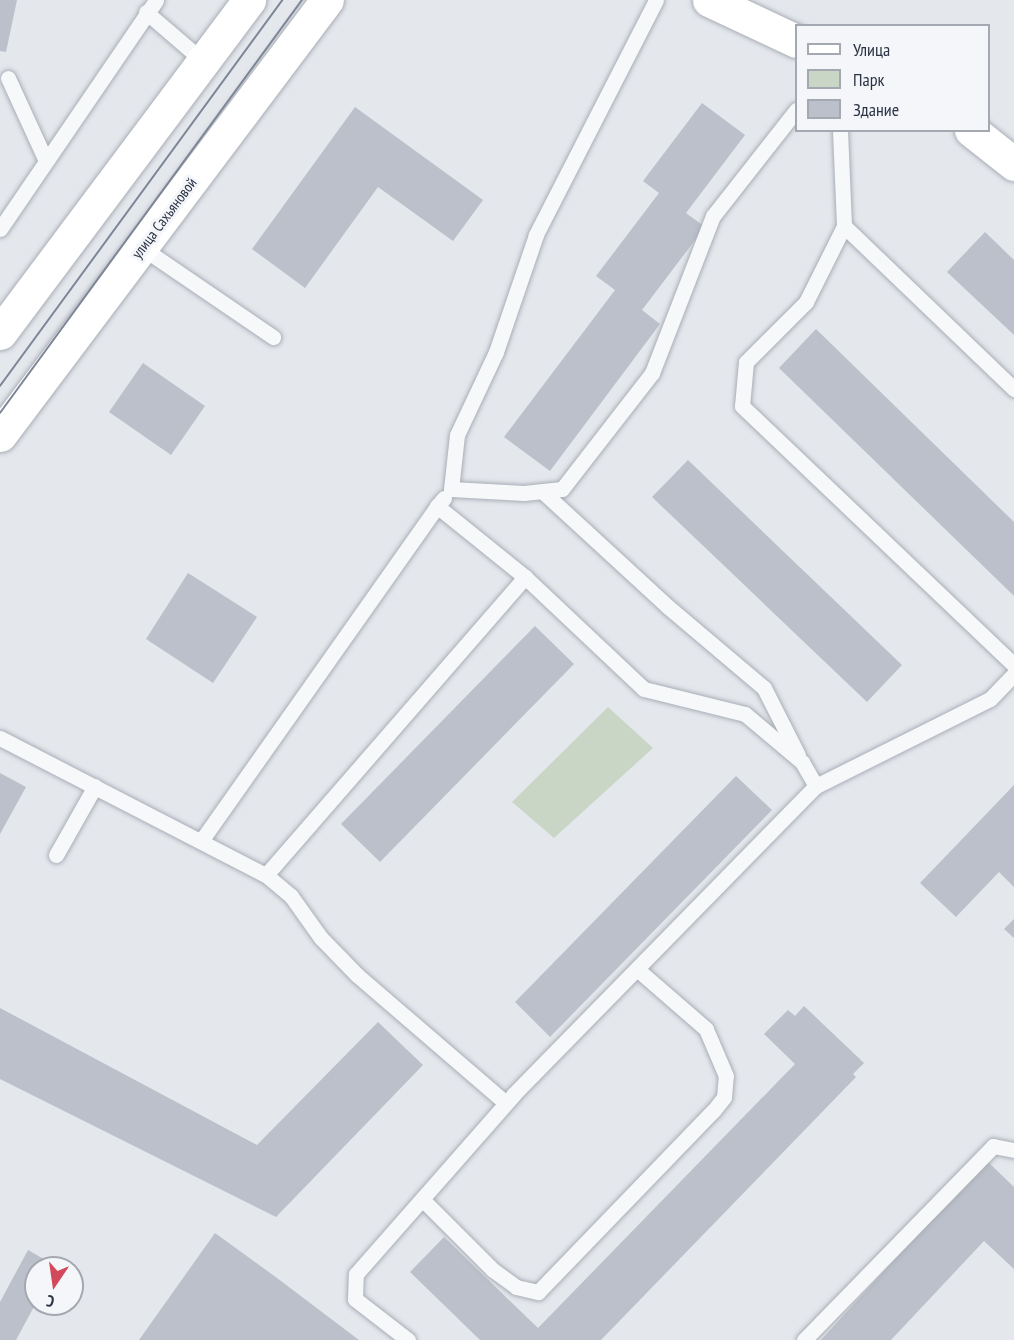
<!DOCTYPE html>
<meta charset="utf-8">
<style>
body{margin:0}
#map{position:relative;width:1014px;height:1340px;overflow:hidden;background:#e4e7ec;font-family:"PT Sans Narrow",sans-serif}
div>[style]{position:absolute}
.green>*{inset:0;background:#c9d6c5}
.building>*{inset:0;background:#bbc0ca}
.roads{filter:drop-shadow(0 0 2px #a9aeb7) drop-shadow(0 0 2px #a9aeb7)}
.lane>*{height:15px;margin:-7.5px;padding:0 7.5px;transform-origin:7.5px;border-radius:7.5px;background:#f7f8fa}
.secondary>*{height:33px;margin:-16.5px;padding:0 16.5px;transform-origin:16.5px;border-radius:16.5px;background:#fff}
.tram>*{height:1.5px;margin:-0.75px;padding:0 0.75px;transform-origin:0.75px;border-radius:0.75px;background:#7d8696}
span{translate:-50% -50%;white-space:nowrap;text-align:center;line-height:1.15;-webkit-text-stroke:6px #f4f6f9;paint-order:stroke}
.street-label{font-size:15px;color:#2b3445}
.legend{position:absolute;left:795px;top:24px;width:195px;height:108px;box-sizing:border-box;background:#f4f6f9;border:2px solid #a4a8b1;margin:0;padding:8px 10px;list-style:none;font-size:18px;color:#2b3445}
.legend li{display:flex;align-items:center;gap:12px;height:30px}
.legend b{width:30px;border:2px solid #a4a8b1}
.north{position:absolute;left:24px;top:1256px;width:60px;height:60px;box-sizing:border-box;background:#f4f6f9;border:2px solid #a4a8b1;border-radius:50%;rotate:193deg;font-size:16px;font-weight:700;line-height:24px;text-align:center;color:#2b3445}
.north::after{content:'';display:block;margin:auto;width:21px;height:27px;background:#d1495b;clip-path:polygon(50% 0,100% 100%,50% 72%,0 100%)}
</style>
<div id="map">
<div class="green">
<i style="clip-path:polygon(608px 707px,653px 748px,554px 838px,512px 802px)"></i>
</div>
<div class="building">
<i style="clip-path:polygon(0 0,17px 0,6px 52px,0 51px)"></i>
<i style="clip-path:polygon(702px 103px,745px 135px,686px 213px,705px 227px,642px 310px,660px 324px,550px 471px,504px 437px,615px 290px,596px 276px,659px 193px,643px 181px)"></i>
<i style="clip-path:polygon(355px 107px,483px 200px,453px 241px,378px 187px,305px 288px,252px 249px)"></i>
<i style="clip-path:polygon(985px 232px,1014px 260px,1014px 335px,947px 272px)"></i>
<i style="clip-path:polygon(816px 329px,1014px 522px,1014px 596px,779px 368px)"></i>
<i style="clip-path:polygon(143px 363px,205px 406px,171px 455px,109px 412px)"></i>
<i style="clip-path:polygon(688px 460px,902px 665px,867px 702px,652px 497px)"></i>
<i style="clip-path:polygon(188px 573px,257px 617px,213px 683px,146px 639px)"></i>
<i style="clip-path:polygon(535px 626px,574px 664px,380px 862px,341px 824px)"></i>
<i style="clip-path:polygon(0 773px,26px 787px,0 834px)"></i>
<i style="clip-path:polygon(736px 776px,772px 810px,550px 1037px,515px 1002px)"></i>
<i style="clip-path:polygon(1014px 785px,1014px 887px,999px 872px,956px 917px,920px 883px)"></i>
<i style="clip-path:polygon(1014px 919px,1014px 938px,1004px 929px)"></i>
<i style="clip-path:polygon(804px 1006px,864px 1063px,853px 1074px,856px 1077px,601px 1340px,480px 1340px,410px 1272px,444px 1237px,538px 1328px,795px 1064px,764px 1034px,788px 1010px,795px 1016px)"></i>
<i style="clip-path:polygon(0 1008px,257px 1145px,378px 1022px,423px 1065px,276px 1217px,0 1079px)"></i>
<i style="clip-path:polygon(986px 1160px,1014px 1187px,1014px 1269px,984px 1241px,891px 1340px,821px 1340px)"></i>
<i style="clip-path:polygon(215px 1233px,277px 1278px,359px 1340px,139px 1340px)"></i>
<i style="clip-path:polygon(28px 1250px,56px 1266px,36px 1268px,36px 1303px,16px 1340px,0 1340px,0 1302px)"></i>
</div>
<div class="roads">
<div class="lane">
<i style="left:656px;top:0;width:264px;rotate:117.1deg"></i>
<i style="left:536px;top:235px;width:124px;rotate:108.9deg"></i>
<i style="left:496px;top:352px;width:92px;rotate:115.2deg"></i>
<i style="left:457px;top:435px;width:54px;rotate:96.3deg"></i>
<i style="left:451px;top:489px;width:73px;rotate:3.1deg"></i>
<i style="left:524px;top:493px;width:38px;rotate:-6deg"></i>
<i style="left:562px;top:489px;width:147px;rotate:-52.2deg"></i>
<i style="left:652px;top:373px;width:168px;rotate:-68.8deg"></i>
<i style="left:713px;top:216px;width:135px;rotate:-51.9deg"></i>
<i style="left:146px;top:12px;width:75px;rotate:40.7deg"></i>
<i style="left:8px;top:78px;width:91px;rotate:65.4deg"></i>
<i style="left:840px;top:130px;width:96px;rotate:87.6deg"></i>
<i style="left:844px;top:226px;width:236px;rotate:43.8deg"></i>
<i style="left:844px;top:226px;width:85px;rotate:116.6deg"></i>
<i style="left:806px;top:302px;width:85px;rotate:135deg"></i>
<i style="left:746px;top:362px;width:44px;rotate:95.2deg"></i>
<i style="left:742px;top:406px;width:376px;rotate:43.6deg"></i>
<i style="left:0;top:229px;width:277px;rotate:-55.7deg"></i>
<i style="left:141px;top:247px;width:160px;rotate:34.3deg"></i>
<i style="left:542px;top:491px;width:170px;rotate:42.6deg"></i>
<i style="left:667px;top:606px;width:127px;rotate:40.2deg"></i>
<i style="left:764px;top:688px;width:75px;rotate:63.1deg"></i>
<i style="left:444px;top:498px;width:11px;rotate:131deg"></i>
<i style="left:437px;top:506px;width:113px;rotate:38.9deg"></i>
<i style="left:0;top:738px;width:299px;rotate:27.3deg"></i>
<i style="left:266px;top:875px;width:33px;rotate:40deg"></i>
<i style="left:291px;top:896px;width:52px;rotate:54.5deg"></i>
<i style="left:321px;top:938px;width:52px;rotate:45.8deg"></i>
<i style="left:357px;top:975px;width:196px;rotate:40.7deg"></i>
<i style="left:201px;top:841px;width:410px;rotate:-54.8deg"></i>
<i style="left:56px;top:855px;width:79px;rotate:-60.5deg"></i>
<i style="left:266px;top:875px;width:395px;rotate:-49deg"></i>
<i style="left:525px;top:577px;width:163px;rotate:43.3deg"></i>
<i style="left:644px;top:689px;width:104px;rotate:13.9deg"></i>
<i style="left:745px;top:714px;width:75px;rotate:40.1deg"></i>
<i style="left:802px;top:762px;width:28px;rotate:60deg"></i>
<i style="left:422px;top:1199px;width:100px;rotate:45deg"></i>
<i style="left:493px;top:1270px;width:29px;rotate:36deg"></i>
<i style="left:516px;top:1287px;width:23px;rotate:13deg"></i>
<i style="left:538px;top:1292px;width:253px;rotate:-46deg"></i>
<i style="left:714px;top:1110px;width:16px;rotate:-52deg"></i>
<i style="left:724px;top:1097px;width:21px;rotate:-85deg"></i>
<i style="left:726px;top:1076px;width:51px;rotate:-113.1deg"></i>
<i style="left:706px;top:1029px;width:91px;rotate:-139deg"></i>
<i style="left:408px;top:1340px;width:67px;rotate:-142.3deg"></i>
<i style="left:355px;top:1299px;width:25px;rotate:-88deg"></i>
<i style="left:356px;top:1274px;width:240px;rotate:-48.7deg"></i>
<i style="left:514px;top:1094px;width:431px;rotate:-45.6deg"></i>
<i style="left:816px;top:786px;width:195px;rotate:-26.6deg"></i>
<i style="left:990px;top:699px;width:35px;rotate:-46deg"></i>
<i style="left:804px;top:1340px;width:271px;rotate:-45.7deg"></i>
<i style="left:993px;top:1146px;width:21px;rotate:11deg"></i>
</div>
<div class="secondary">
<i style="left:709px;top:0;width:96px;rotate:25.2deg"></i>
<i style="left:971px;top:130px;width:55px;rotate:38.3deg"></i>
<i style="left:0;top:333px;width:416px;rotate:-53.2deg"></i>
<i style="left:0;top:435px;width:544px;rotate:-53.07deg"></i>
</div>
</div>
<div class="tram">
<i style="left:0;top:386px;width:479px;rotate:-53.8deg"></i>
<i style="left:0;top:413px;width:512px;rotate:-53.82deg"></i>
</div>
<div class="street-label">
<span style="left:164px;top:218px;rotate:-53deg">улица Сахьяновой</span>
</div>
<ul class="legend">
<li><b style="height:8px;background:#fff"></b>Улица</li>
<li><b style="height:16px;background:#c9d6c5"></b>Парк</li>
<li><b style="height:16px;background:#bbc0ca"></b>Здание</li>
</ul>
<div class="north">С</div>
</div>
